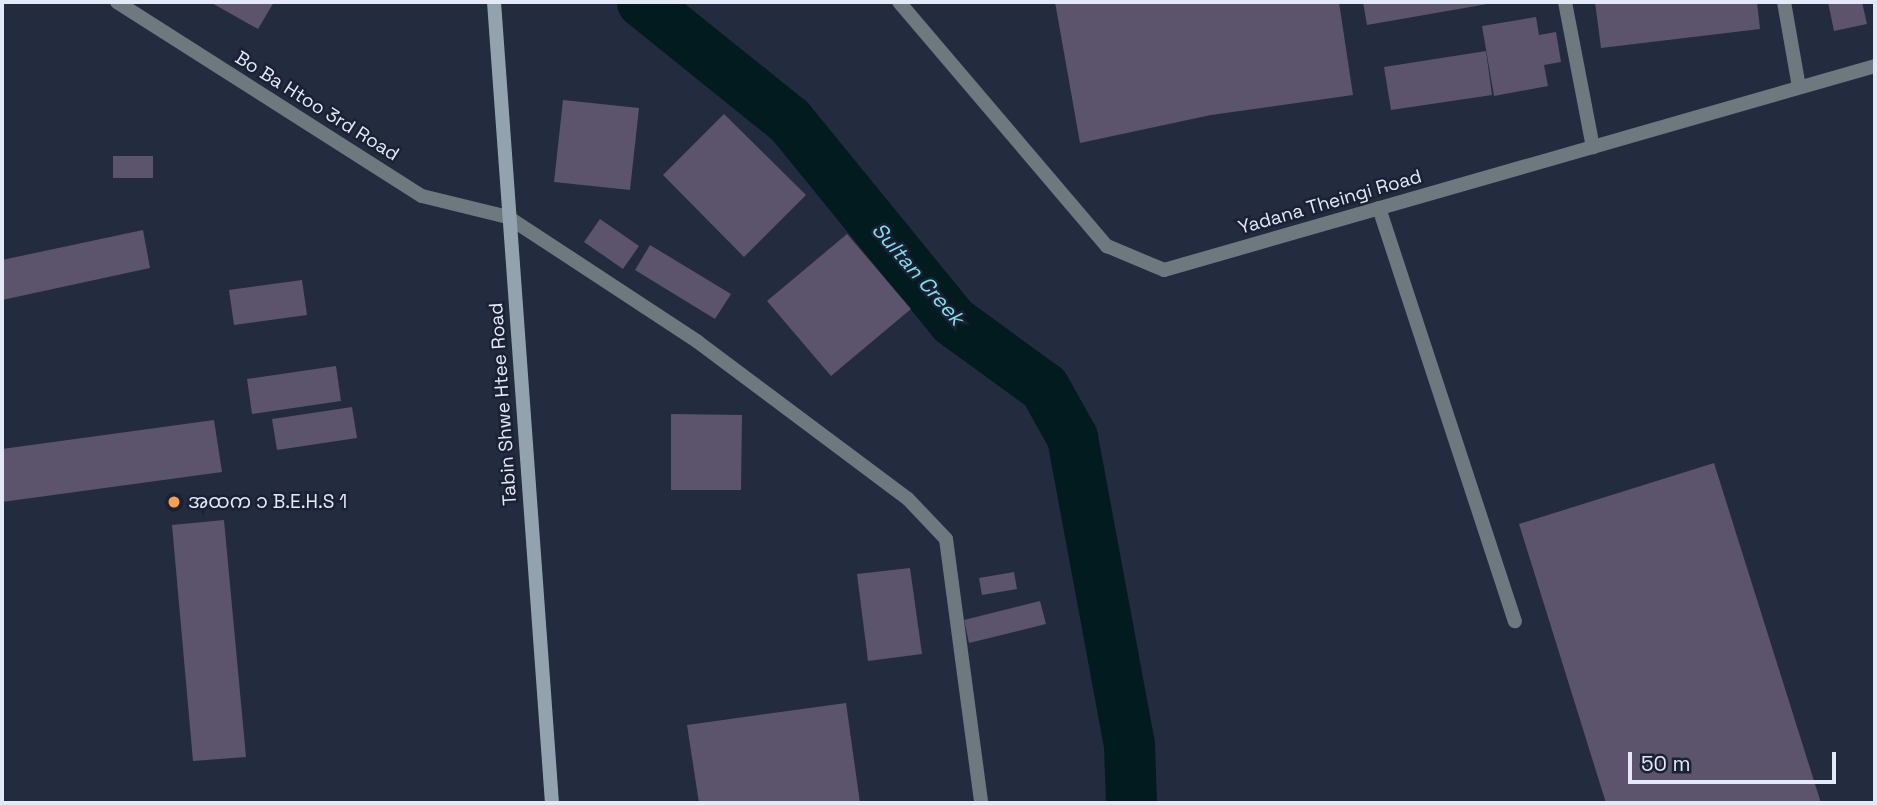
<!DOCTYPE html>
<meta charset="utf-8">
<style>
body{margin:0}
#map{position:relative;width:1877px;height:805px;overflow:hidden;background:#232b3f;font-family:"Space Grotesk","Noto Sans Myanmar",sans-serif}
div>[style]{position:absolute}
.river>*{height:51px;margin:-25.5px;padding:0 25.5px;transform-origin:25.5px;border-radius:25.5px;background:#011b1f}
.building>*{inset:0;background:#5b546c}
.service>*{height:14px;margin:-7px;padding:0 7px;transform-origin:7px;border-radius:7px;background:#6d787f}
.minor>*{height:14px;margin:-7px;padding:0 7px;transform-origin:7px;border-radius:7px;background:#6d787f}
.secondary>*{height:14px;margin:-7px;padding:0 7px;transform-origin:7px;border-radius:7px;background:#92a3af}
.dots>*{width:19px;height:19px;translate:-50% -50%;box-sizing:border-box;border:4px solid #1a2134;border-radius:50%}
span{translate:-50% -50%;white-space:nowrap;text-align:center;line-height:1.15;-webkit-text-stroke:5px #1a2134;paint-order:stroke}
.street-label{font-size:19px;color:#e4e9f7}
.poi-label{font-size:19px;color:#e4e9f7}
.left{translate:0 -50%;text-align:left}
.water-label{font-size:21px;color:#85ddea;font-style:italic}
.frame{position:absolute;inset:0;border:4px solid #e4e9f7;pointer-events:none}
.scale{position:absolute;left:1628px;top:752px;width:208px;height:32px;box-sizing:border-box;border:4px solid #e4e9f7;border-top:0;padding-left:9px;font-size:21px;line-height:24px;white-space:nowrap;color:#e4e9f7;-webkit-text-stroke:5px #1a2134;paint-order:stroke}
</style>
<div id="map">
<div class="river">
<i style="left:642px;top:2px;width:189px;rotate:38.8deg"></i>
<i style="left:789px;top:120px;width:259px;rotate:50.8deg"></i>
<i style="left:953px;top:321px;width:112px;rotate:36deg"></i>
<i style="left:1044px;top:387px;width:57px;rotate:60.8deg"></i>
<i style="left:1072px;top:437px;width:313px;rotate:79.5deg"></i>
<i style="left:1129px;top:745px;width:58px;rotate:88deg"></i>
</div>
<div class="building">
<i style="clip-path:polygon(210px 2px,274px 2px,258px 29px)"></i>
<i style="clip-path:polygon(1055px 2px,1339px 2px,1353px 95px,1211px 115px,1080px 143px)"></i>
<i style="clip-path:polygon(1363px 2px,1493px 2px,1493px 3px,1367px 25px)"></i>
<i style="clip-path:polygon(1595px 2px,1757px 2px,1760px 29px,1601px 48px)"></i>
<i style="clip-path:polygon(1828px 2px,1862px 2px,1867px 24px,1834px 31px)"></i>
<i style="clip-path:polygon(1536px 17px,1539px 35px,1556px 32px,1561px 62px,1544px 65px,1548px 86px,1494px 96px,1482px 26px)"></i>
<i style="clip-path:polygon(1486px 51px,1492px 95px,1391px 110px,1384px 67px)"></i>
<i style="clip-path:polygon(563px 100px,639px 108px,630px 190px,554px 182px)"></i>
<i style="clip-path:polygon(724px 114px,806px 195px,744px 257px,663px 175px)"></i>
<i style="clip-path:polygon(113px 156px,153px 156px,153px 178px,113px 178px)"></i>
<i style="clip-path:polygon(600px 219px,639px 246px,623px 269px,584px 242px)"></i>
<i style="clip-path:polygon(143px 230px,150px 268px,2px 300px,2px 260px)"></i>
<i style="clip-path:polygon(847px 234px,911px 309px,831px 376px,767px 301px)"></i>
<i style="clip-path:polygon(650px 245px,731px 294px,715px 319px,635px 270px)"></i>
<i style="clip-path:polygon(302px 280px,307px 315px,234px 325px,229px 290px)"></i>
<i style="clip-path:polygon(336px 366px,341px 401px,252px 414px,247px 379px)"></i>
<i style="clip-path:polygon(352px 407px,357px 438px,277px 450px,272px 419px)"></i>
<i style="clip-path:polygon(671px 414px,742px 415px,741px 490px,671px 490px)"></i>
<i style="clip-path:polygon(214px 420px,222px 472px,2px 502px,2px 449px)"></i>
<i style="clip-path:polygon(1714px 463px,1821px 803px,1606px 803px,1519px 524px)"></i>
<i style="clip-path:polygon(224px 520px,246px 757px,193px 761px,172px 525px)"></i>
<i style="clip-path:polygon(910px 568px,922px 654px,868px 661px,857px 574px)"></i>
<i style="clip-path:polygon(1014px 572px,1017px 589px,982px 595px,979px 578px)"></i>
<i style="clip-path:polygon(1040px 601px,1046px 624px,969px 643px,964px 620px)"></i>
<i style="clip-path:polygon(846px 703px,860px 803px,699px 803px,687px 725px)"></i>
</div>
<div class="service">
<i style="left:1565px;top:2px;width:148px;rotate:79.1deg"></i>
<i style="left:1784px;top:2px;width:86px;rotate:80deg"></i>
<i style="left:1379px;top:208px;width:435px;rotate:71.8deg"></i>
</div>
<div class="minor">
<i style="left:117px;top:2px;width:361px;rotate:32.5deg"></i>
<i style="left:422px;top:196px;width:89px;rotate:13.7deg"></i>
<i style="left:508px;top:217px;width:227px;rotate:33.3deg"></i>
<i style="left:698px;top:342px;width:262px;rotate:36.8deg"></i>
<i style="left:908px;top:499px;width:55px;rotate:46.5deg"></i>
<i style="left:946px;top:539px;width:266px;rotate:82.4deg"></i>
<i style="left:899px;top:2px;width:321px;rotate:49.6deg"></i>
<i style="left:1107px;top:246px;width:62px;rotate:22.8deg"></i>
<i style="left:1164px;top:270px;width:740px;rotate:-16.01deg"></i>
</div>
<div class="secondary">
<i style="left:494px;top:2px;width:803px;rotate:85.86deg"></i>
</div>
<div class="dots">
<i style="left:174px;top:502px;background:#fa9f4f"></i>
</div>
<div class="street-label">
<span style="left:317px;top:106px;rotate:32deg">Bo Ba Htoo 3rd Road</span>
<span style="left:1330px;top:202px;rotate:-16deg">Yadana Theingi Road</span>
<span style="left:503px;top:404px;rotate:-94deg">Tabin Shwe Htee Road</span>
</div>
<div class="poi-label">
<span class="left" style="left:188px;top:502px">အထက ၁ B.E.H.S 1</span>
</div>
<div class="water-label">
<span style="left:918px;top:274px;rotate:49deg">Sultan Creek</span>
</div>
<div class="frame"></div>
<div class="scale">50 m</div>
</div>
